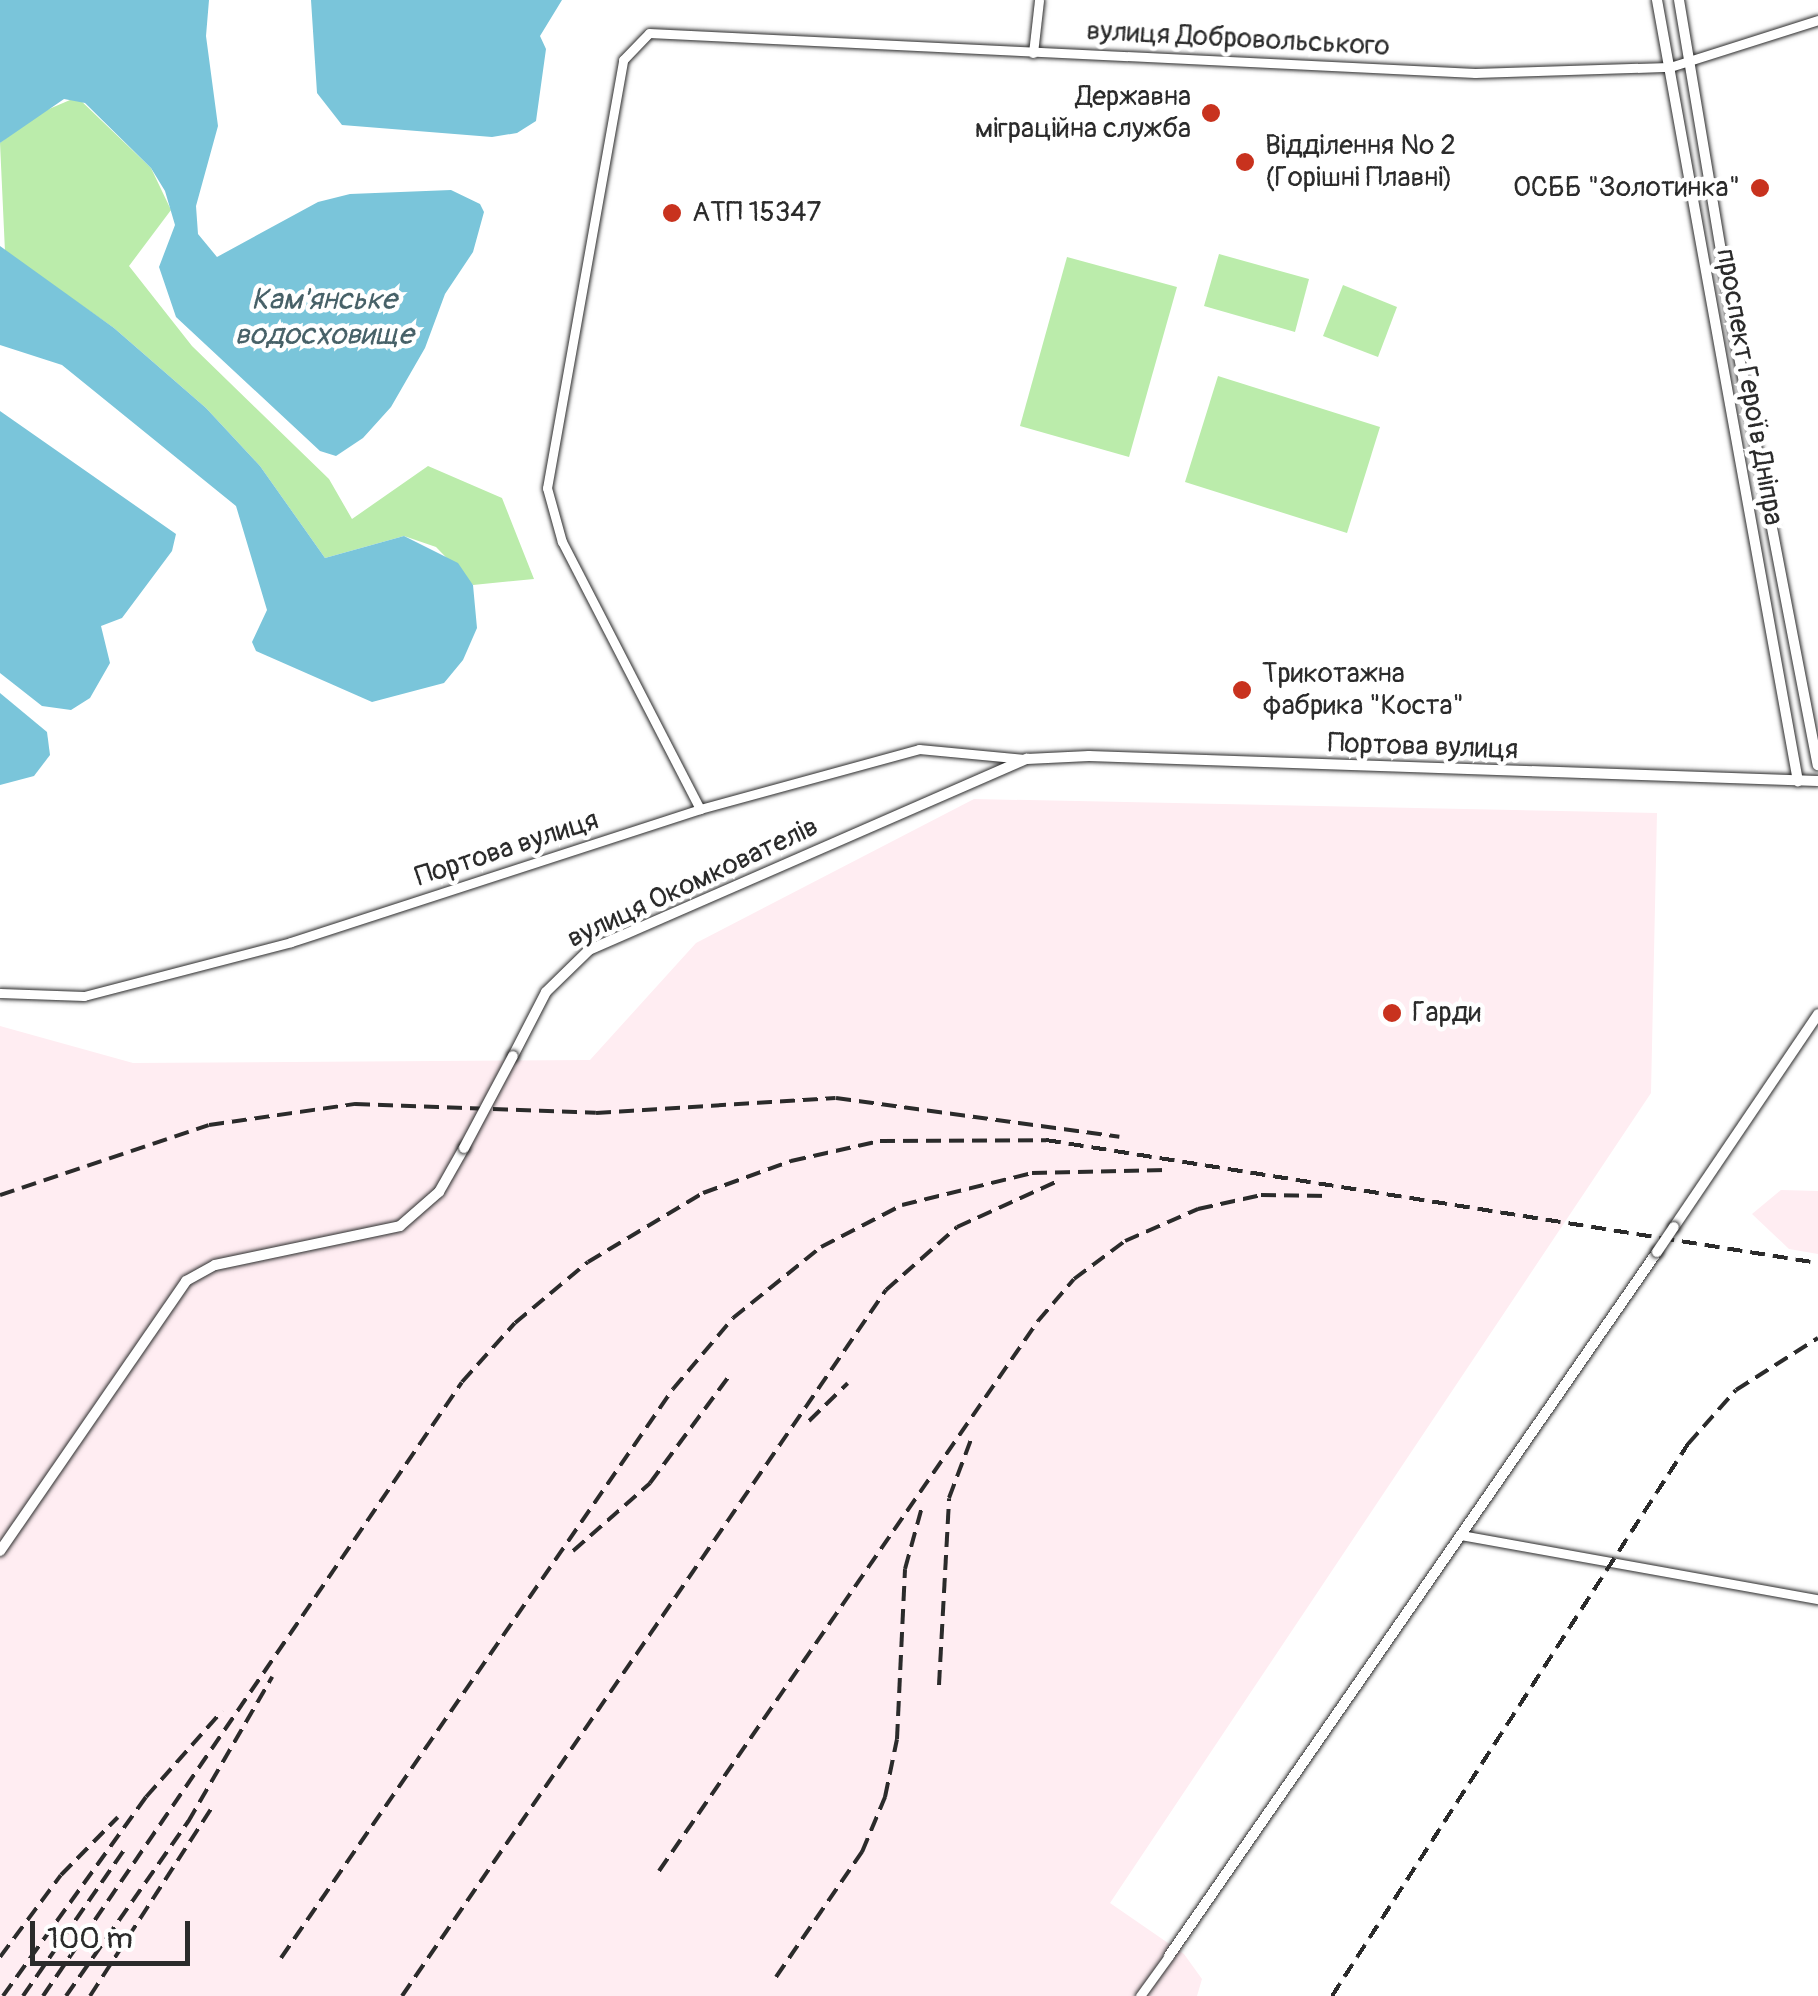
<!DOCTYPE html>
<meta charset="utf-8">
<style>
body{margin:0}
#map{position:relative;width:1818px;height:1996px;overflow:hidden;background:#fff;font-family:Pangolin,sans-serif}
div>[style]{position:absolute}
.built>*{inset:0;background:#ffedf2}
.green>*{inset:0;background:#bbecab}
.water>*{inset:0;background:#7ac5da}
.roads{filter:drop-shadow(0 0 2px #2b2b2b) drop-shadow(0 0 2px #2b2b2b)}
.minor>*{height:9px;margin:-4.5px;padding:0 4.5px;transform-origin:4.5px;border-radius:4.5px;background:#fff}
.tertiary>*{height:10px;margin:-5px;padding:0 5px;transform-origin:5px;border-radius:5px;background:#fff}
.rail>*{height:4px;margin-top:-2px;transform-origin:0;background:repeating-linear-gradient(90deg,#2b2b2b 0 15px,transparent 0 23px)}
.bridges{filter:drop-shadow(0 0 2px #2b2b2b) drop-shadow(0 0 2px #2b2b2b)}
.tertiary-bridge>*{height:10px;margin:-5px;padding:0 5px;transform-origin:5px;border-radius:5px;background:#fff}
.dots>*{width:28px;height:28px;translate:-50% -50%;box-sizing:border-box;border:5px solid #fff;border-radius:50%}
span{translate:-50% -50%;white-space:nowrap;text-align:center;line-height:1.15;-webkit-text-stroke:9px #fff;paint-order:stroke}
.street-label{font-size:28px;color:#2b2b2b}
.poi-label{font-size:28px;color:#2b2b2b}
.right{translate:-100% -50%;text-align:right}
.left{translate:0 -50%;text-align:left}
.water-label{font-size:30px;color:#476168;font-style:italic}
.scale{position:absolute;left:30px;top:1921px;width:160px;height:45px;box-sizing:border-box;border:5px solid #2b2b2b;border-top:0;padding-left:12px;font-size:30px;line-height:35px;white-space:nowrap;color:#2b2b2b;-webkit-text-stroke:8px #fff;paint-order:stroke}
</style>
<div id="map">
<div class="built">
<i style="clip-path:polygon(974px 799px,1657px 813px,1651px 1093px,1110px 1903px,1184px 1954px,1202px 1979px,1197px 1996px,0 1996px,0 1026px,133px 1063px,590px 1060px,696px 943px)"></i>
<i style="clip-path:polygon(1781px 1190px,1818px 1191px,1818px 1254px,1789px 1249px,1752px 1214px)"></i>
</div>
<div class="green">
<i style="clip-path:polygon(77px 97px,151px 168px,171px 210px,129px 266px,192px 346px,329px 479px,352px 519px,428px 466px,502px 498px,534px 579px,473px 585px,436px 547px,404px 536px,325px 558px,260px 466px,206px 408px,114px 328px,5px 252px,0 143px,35px 115px)"></i>
<i style="clip-path:polygon(1219px 254px,1309px 279px,1295px 332px,1204px 306px)"></i>
<i style="clip-path:polygon(1067px 257px,1177px 287px,1129px 457px,1020px 426px)"></i>
<i style="clip-path:polygon(1343px 285px,1397px 307px,1378px 357px,1323px 336px)"></i>
<i style="clip-path:polygon(1218px 376px,1380px 427px,1347px 533px,1185px 482px)"></i>
</div>
<div class="water">
<i style="clip-path:polygon(0 0,209px 0,206px 36px,218px 126px,196px 206px,198px 234px,217px 257px,318px 202px,350px 194px,451px 190px,480px 204px,484px 212px,473px 252px,445px 294px,425px 348px,391px 407px,363px 438px,336px 456px,320px 451px,176px 317px,159px 267px,175px 225px,165px 191px,151px 168px,85px 103px,64px 99px,0 143px)"></i>
<i style="clip-path:polygon(311px 0,562px 0,540px 36px,546px 49px,536px 121px,517px 133px,492px 137px,342px 125px,317px 93px)"></i>
<i style="clip-path:polygon(0 246px,114px 328px,206px 408px,260px 466px,325px 558px,404px 536px,458px 563px,473px 585px,477px 628px,463px 660px,444px 683px,372px 702px,256px 651px,252px 642px,267px 610px,236px 506px,62px 365px,0 345px)"></i>
<i style="clip-path:polygon(0 411px,176px 534px,172px 551px,122px 618px,101px 626px,110px 663px,90px 698px,71px 710px,42px 706px,0 673px)"></i>
<i style="clip-path:polygon(0 693px,47px 732px,50px 755px,34px 776px,0 785px)"></i>
</div>
<div class="roads">
<div class="minor">
<i style="left:1033px;top:53px;width:53px;rotate:-83.5deg"></i>
<i style="left:700px;top:809px;width:301px;rotate:-117.3deg"></i>
<i style="left:562px;top:542px;width:56px;rotate:-105.5deg"></i>
<i style="left:547px;top:488px;width:435px;rotate:-79.9deg"></i>
<i style="left:623px;top:60px;width:37px;rotate:-46deg"></i>
<i style="left:649px;top:33px;width:827px;rotate:2.77deg"></i>
<i style="left:1475px;top:73px;width:195px;rotate:-1.8deg"></i>
<i style="left:1670px;top:67px;width:155px;rotate:-17.6deg"></i>
<i style="left:0;top:993px;width:84px;rotate:2deg"></i>
<i style="left:84px;top:996px;width:214px;rotate:-14.6deg"></i>
<i style="left:291px;top:942px;width:430px;rotate:-18deg"></i>
<i style="left:700px;top:809px;width:227px;rotate:-15.3deg"></i>
<i style="left:919px;top:749px;width:106px;rotate:5.4deg"></i>
<i style="left:1461px;top:1535px;width:363px;rotate:10.2deg"></i>
<i style="left:1140px;top:1996px;width:49px;rotate:-54.1deg"></i>
</div>
<div class="tertiary">
<i style="left:1657px;top:0;width:794px;rotate:79.77deg"></i>
<i style="left:1679px;top:0;width:346px;rotate:80.5deg"></i>
<i style="left:1736px;top:341px;width:432px;rotate:79.1deg"></i>
<i style="left:513px;top:1056px;width:72px;rotate:-62.7deg"></i>
<i style="left:546px;top:992px;width:60px;rotate:-44.3deg"></i>
<i style="left:589px;top:950px;width:478px;rotate:-23.6deg"></i>
<i style="left:1027px;top:759px;width:62px;rotate:-2.8deg"></i>
<i style="left:1089px;top:756px;width:729px;rotate:1.96deg"></i>
<i style="left:1674px;top:1227px;width:257px;rotate:-55.9deg"></i>
<i style="left:0;top:1551px;width:328px;rotate:-55.4deg"></i>
<i style="left:186px;top:1281px;width:33px;rotate:-29deg"></i>
<i style="left:215px;top:1265px;width:189px;rotate:-11.9deg"></i>
<i style="left:400px;top:1226px;width:52px;rotate:-41.1deg"></i>
<i style="left:439px;top:1192px;width:51px;rotate:-60.4deg"></i>
<i style="left:1169px;top:1956px;width:857px;rotate:-55.27deg"></i>
</div>
</div>
<div class="rail">
<i style="left:0;top:1195px;width:220px;rotate:-18.5deg"></i>
<i style="left:209px;top:1125px;width:148px;rotate:-8.2deg"></i>
<i style="left:355px;top:1104px;width:241px;rotate:2.1deg"></i>
<i style="left:596px;top:1113px;width:240px;rotate:-3.6deg"></i>
<i style="left:836px;top:1098px;width:286px;rotate:7.8deg"></i>
<i style="left:809px;top:1421px;width:54px;rotate:-44.3deg"></i>
<i style="left:573px;top:1551px;width:103px;rotate:-41.4deg"></i>
<i style="left:650px;top:1483px;width:134px;rotate:-53.5deg"></i>
<i style="left:939px;top:1685px;width:187px;rotate:-86.9deg"></i>
<i style="left:949px;top:1498px;width:68px;rotate:-69.4deg"></i>
<i style="left:659px;top:1871px;width:668px;rotate:-55.43deg"></i>
<i style="left:1038px;top:1321px;width:55px;rotate:-49.4deg"></i>
<i style="left:1074px;top:1279px;width:64px;rotate:-36.7deg"></i>
<i style="left:1125px;top:1241px;width:80px;rotate:-23.7deg"></i>
<i style="left:1198px;top:1209px;width:65px;rotate:-12.5deg"></i>
<i style="left:1261px;top:1195px;width:69px;rotate:0.8deg"></i>
<i style="left:0;top:1957px;width:102px;rotate:-53.4deg"></i>
<i style="left:61px;top:1875px;width:81px;rotate:-45.5deg"></i>
<i style="left:281px;top:1958px;width:691px;rotate:-55.44deg"></i>
<i style="left:673px;top:1389px;width:93px;rotate:-49.8deg"></i>
<i style="left:733px;top:1318px;width:113px;rotate:-38.9deg"></i>
<i style="left:821px;top:1247px;width:91px;rotate:-27.4deg"></i>
<i style="left:902px;top:1205px;width:134px;rotate:-13.8deg"></i>
<i style="left:1032px;top:1173px;width:134px;rotate:-1.3deg"></i>
<i style="left:776px;top:1977px;width:152px;rotate:-55.5deg"></i>
<i style="left:862px;top:1852px;width:60px;rotate:-67.3deg"></i>
<i style="left:885px;top:1797px;width:59px;rotate:-78.3deg"></i>
<i style="left:897px;top:1739px;width:170px;rotate:-87.3deg"></i>
<i style="left:905px;top:1569px;width:68px;rotate:-74.7deg"></i>
<i style="left:3px;top:1996px;width:245px;rotate:-54.3deg"></i>
<i style="left:146px;top:1797px;width:115px;rotate:-48.5deg"></i>
<i style="left:23px;top:1996px;width:178px;rotate:-55.3deg"></i>
<i style="left:43px;top:1996px;width:743px;rotate:-55.69deg"></i>
<i style="left:462px;top:1382px;width:79px;rotate:-48.1deg"></i>
<i style="left:515px;top:1323px;width:95px;rotate:-39.9deg"></i>
<i style="left:588px;top:1262px;width:134px;rotate:-31deg"></i>
<i style="left:703px;top:1193px;width:94px;rotate:-20deg"></i>
<i style="left:791px;top:1161px;width:91px;rotate:-12.7deg"></i>
<i style="left:880px;top:1141px;width:166px;rotate:-0.3deg"></i>
<i style="left:1046px;top:1140px;width:782px;rotate:9.05deg"></i>
<i style="left:66px;top:1996px;width:213px;rotate:-55deg"></i>
<i style="left:188px;top:1822px;width:168px;rotate:-59.9deg"></i>
<i style="left:90px;top:1996px;width:223px;rotate:-57.1deg"></i>
<i style="left:402px;top:1996px;width:856px;rotate:-55.57deg"></i>
<i style="left:886px;top:1290px;width:95px;rotate:-41.6deg"></i>
<i style="left:957px;top:1227px;width:113px;rotate:-24.5deg"></i>
<i style="left:1332px;top:1996px;width:657px;rotate:-57.18deg"></i>
<i style="left:1688px;top:1444px;width:72px;rotate:-48.4deg"></i>
<i style="left:1736px;top:1390px;width:97px;rotate:-32.4deg"></i>
</div>
<div class="bridges">
<div class="tertiary-bridge">
<i style="left:464px;top:1148px;width:104px;rotate:-62deg"></i>
<i style="left:1657px;top:1252px;width:30px;rotate:-56deg"></i>
</div>
</div>
<div class="dots">
<i style="left:1211px;top:113px;background:#c8321e"></i>
<i style="left:1245px;top:162px;background:#c8321e"></i>
<i style="left:1760px;top:188px;background:#c8321e"></i>
<i style="left:672px;top:213px;background:#c8321e"></i>
<i style="left:1242px;top:690px;background:#c8321e"></i>
<i style="left:1392px;top:1013px;background:#c8321e"></i>
</div>
<div class="street-label">
<span style="left:1238px;top:39px;rotate:3deg">вулиця Добровольського</span>
<span style="left:1749px;top:387px;rotate:80deg">проспект Героїв Дніпра</span>
<span style="left:1423px;top:747px;rotate:2deg">Портова вулиця</span>
<span style="left:507px;top:849px;rotate:-18deg">Портова вулиця</span>
<span style="left:693px;top:883px;rotate:-25deg">вулиця Окомкователів</span>
</div>
<div class="poi-label">
<span class="right" style="left:1191px;top:113px">Державна<br>міграційна служба</span>
<span class="left" style="left:1265px;top:162px">Відділення № 2<br>(Горішні Плавні)</span>
<span class="right" style="left:1740px;top:188px">ОСББ "Золотинка"</span>
<span class="left" style="left:692px;top:213px">АТП 15347</span>
<span class="left" style="left:1262px;top:690px">Трикотажна<br>фабрика "Коста"</span>
<span class="left" style="left:1412px;top:1013px">Гарди</span>
</div>
<div class="water-label">
<span style="left:324px;top:317px">Кам'янське<br>водосховище</span>
</div>
<div class="scale">100 m</div>
</div>
